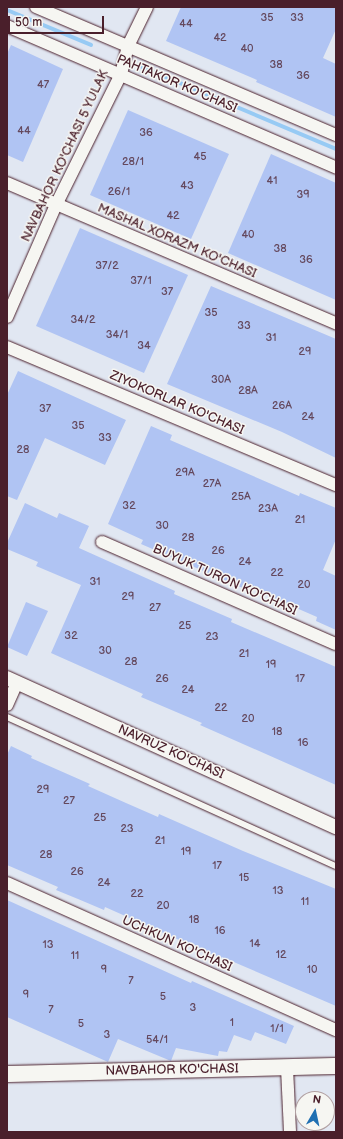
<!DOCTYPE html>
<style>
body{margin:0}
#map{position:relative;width:343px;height:1139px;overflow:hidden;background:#e1e7f2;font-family:"Balsamiq Sans",sans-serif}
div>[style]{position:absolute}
.stream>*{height:4px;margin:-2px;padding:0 2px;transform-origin:2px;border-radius:2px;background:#97caf4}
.building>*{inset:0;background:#b0c4f3}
.roads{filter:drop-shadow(0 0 1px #4a1f2b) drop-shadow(0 0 1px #4a1f2b)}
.service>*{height:6px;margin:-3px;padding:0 3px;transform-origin:3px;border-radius:3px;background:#f6f6f2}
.minor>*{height:12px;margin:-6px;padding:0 6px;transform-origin:6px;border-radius:6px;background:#f6f6f2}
.tertiary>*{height:14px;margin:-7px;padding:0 7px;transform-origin:7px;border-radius:7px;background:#f6f6f2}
.secondary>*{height:16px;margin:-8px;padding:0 8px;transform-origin:8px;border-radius:8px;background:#f6f6f2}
span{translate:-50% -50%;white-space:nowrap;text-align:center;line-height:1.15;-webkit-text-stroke:3px #f6f6f2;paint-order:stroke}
.number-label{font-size:11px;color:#64485d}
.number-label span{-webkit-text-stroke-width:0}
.street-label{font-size:13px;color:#4a1f2b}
.frame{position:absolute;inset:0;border:8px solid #4a1f2b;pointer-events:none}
.north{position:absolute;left:295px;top:1091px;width:40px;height:40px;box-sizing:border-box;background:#f6f6f2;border:1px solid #b1a0a2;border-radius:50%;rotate:9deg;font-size:11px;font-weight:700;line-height:16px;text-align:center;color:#4a1f2b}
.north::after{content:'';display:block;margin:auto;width:14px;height:18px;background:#1f6fb2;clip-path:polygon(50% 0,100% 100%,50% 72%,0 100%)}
.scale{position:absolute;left:8px;top:16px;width:96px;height:18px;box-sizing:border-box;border:2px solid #4a1f2b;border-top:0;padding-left:5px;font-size:12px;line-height:14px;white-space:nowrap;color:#4a1f2b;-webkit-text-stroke:3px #f6f6f2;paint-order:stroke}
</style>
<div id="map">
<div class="stream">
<i style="left:7px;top:10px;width:91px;rotate:22.6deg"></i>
<i style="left:142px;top:67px;width:211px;rotate:22.9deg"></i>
</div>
<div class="building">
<i style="clip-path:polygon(181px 7px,336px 7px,336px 29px,323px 58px,336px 64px,336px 117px,256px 82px,257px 80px,166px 41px)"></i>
<i style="clip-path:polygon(11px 45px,63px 69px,23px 162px,7px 155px,7px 54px)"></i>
<i style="clip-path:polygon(128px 110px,229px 154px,191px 239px,90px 195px)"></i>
<i style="clip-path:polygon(271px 154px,336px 183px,336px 300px,228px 253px)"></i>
<i style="clip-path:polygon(80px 228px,188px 275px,144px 373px,36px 326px)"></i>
<i style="clip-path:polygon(211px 286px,336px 339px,336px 458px,282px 432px,167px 384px)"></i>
<i style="clip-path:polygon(18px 371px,126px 420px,105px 465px,45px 438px,17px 500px,7px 496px,7px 395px)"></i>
<i style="clip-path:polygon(151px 426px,172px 435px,170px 440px,299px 496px,300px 493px,336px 508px,336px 539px,323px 570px,336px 576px,336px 630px,316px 621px,317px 617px,278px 600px,246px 586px,245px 589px,141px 544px,143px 540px,108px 524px)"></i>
<i style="clip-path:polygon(25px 503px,57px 518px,59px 513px,89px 526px,79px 548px,175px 591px,174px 594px,232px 619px,231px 622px,336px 667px,336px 785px,200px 725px,202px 723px,141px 697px,143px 694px,51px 653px,81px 585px,36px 566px,38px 562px,7px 549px,7px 543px)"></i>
<i style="clip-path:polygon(26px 602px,48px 611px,27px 656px,7px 647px)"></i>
<i style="clip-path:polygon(11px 746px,32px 756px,31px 758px,90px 784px,88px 786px,126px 803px,158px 817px,159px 814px,243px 851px,336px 889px,336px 1006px,222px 957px,221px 958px,195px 947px,105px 907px,104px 910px,78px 899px,56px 890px,58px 887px,7px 865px,7px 755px)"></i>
<i style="clip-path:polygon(7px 900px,191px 983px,192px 981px,294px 1026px,286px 1044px,255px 1032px,251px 1041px,234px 1035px,227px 1052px,219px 1051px,218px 1056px,176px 1048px,171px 1061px,118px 1039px,108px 1062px,7px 1017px)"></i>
</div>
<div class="roads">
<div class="service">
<i style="left:7px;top:717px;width:361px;rotate:24.4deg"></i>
</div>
<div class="minor">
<i style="left:36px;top:7px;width:326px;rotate:23.1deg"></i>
<i style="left:7px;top:26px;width:358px;rotate:23.3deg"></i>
<i style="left:7px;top:183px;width:358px;rotate:23.1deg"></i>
<i style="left:7px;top:317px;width:122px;rotate:-66.4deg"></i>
<i style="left:56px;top:205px;width:146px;rotate:-63.6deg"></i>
<i style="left:121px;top:74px;width:29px;rotate:-76deg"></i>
<i style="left:128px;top:46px;width:43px;rotate:-64deg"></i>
<i style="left:7px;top:347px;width:357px;rotate:22.8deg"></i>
<i style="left:102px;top:542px;width:255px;rotate:23.6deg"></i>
<i style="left:7px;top:705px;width:24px;rotate:-66deg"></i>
<i style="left:7px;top:883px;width:360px;rotate:24.1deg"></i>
<i style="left:287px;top:1068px;width:64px;rotate:87.3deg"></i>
</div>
<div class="tertiary">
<i style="left:7px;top:678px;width:361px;rotate:24.4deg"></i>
</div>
<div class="secondary">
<i style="left:7px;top:1074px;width:329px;rotate:-1.4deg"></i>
</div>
</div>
<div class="number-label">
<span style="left:267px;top:18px">35</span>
<span style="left:297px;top:18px">33</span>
<span style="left:186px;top:24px">44</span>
<span style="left:220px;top:38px">42</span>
<span style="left:247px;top:49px">40</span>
<span style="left:276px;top:65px">38</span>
<span style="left:303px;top:76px">36</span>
<span style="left:43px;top:85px">47</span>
<span style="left:24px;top:131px">44</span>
<span style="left:146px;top:133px">36</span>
<span style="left:200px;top:157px">45</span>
<span style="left:133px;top:162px">28/1</span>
<span style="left:272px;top:181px">41</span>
<span style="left:187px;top:186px">43</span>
<span style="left:119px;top:192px">26/1</span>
<span style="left:303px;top:195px">39</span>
<span style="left:173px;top:216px">42</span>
<span style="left:248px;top:235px">40</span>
<span style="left:280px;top:249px">38</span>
<span style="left:306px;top:260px">36</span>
<span style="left:107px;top:266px">37/2</span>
<span style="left:141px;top:281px">37/1</span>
<span style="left:167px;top:292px">37</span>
<span style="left:211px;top:313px">35</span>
<span style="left:83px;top:320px">34/2</span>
<span style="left:244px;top:326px">33</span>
<span style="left:117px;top:335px">34/1</span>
<span style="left:271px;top:338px">31</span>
<span style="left:144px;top:346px">34</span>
<span style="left:305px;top:352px">29</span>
<span style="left:221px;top:380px">30A</span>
<span style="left:248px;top:391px">28A</span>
<span style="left:282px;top:406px">26A</span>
<span style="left:45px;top:409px">37</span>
<span style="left:308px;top:417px">24</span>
<span style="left:78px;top:426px">35</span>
<span style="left:105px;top:438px">33</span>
<span style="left:23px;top:450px">28</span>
<span style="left:185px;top:473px">29A</span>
<span style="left:212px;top:484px">27A</span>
<span style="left:241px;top:497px">25A</span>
<span style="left:129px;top:506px">32</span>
<span style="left:268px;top:509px">23A</span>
<span style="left:300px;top:520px">21</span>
<span style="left:162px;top:526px">30</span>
<span style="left:188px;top:538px">28</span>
<span style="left:218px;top:551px">26</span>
<span style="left:245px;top:562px">24</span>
<span style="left:277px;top:573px">22</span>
<span style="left:95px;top:582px">31</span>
<span style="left:304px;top:585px">20</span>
<span style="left:128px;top:597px">29</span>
<span style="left:155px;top:608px">27</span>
<span style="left:185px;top:626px">25</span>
<span style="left:71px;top:636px">32</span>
<span style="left:212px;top:637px">23</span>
<span style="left:105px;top:651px">30</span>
<span style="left:244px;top:654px">21</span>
<span style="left:131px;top:662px">28</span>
<span style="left:271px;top:665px">19</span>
<span style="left:162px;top:679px">26</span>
<span style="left:300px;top:679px">17</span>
<span style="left:188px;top:690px">24</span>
<span style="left:221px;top:708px">22</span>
<span style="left:248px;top:719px">20</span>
<span style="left:277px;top:732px">18</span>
<span style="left:303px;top:743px">16</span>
<span style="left:43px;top:790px">29</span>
<span style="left:69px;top:801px">27</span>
<span style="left:100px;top:818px">25</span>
<span style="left:127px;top:829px">23</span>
<span style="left:160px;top:841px">21</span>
<span style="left:186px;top:852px">19</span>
<span style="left:46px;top:855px">28</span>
<span style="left:217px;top:866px">17</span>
<span style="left:77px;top:872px">26</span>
<span style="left:244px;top:878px">15</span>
<span style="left:104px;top:883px">24</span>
<span style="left:278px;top:891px">13</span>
<span style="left:137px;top:894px">22</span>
<span style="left:305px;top:902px">11</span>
<span style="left:163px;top:906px">20</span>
<span style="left:194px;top:920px">18</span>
<span style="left:220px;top:931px">16</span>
<span style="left:255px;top:944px">14</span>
<span style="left:48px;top:945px">13</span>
<span style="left:281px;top:955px">12</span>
<span style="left:75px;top:956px">11</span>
<span style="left:104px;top:970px">9</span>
<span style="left:312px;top:970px">10</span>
<span style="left:131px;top:981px">7</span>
<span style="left:26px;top:995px">9</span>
<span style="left:163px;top:997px">5</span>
<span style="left:193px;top:1008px">3</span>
<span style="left:51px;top:1010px">7</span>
<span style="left:232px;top:1023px">1</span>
<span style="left:81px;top:1024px">5</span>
<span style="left:277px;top:1029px">1/1</span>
<span style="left:107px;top:1035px">3</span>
<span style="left:157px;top:1040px">54/1</span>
</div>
<div class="street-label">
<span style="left:177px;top:84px;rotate:23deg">PAHTAKOR KO'CHASI</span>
<span style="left:65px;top:156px;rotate:-65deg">NAVBAHOR KO'CHASI 5 YULAK</span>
<span style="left:177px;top:241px;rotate:23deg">MASHAL XORAZM KO'CHASI</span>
<span style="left:177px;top:403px;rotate:23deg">ZIYOKORLAR KO'CHASI</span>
<span style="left:225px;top:580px;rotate:24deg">BUYUK TURON KO'CHASI</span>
<span style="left:171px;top:752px;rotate:24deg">NAVRUZ KO'CHASI</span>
<span style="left:177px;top:944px;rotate:24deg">UCHKUN KO'CHASI</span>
<span style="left:172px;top:1070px;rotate:-1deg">NAVBAHOR KO'CHASI</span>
</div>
<div class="frame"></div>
<div class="north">N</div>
<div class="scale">50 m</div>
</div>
